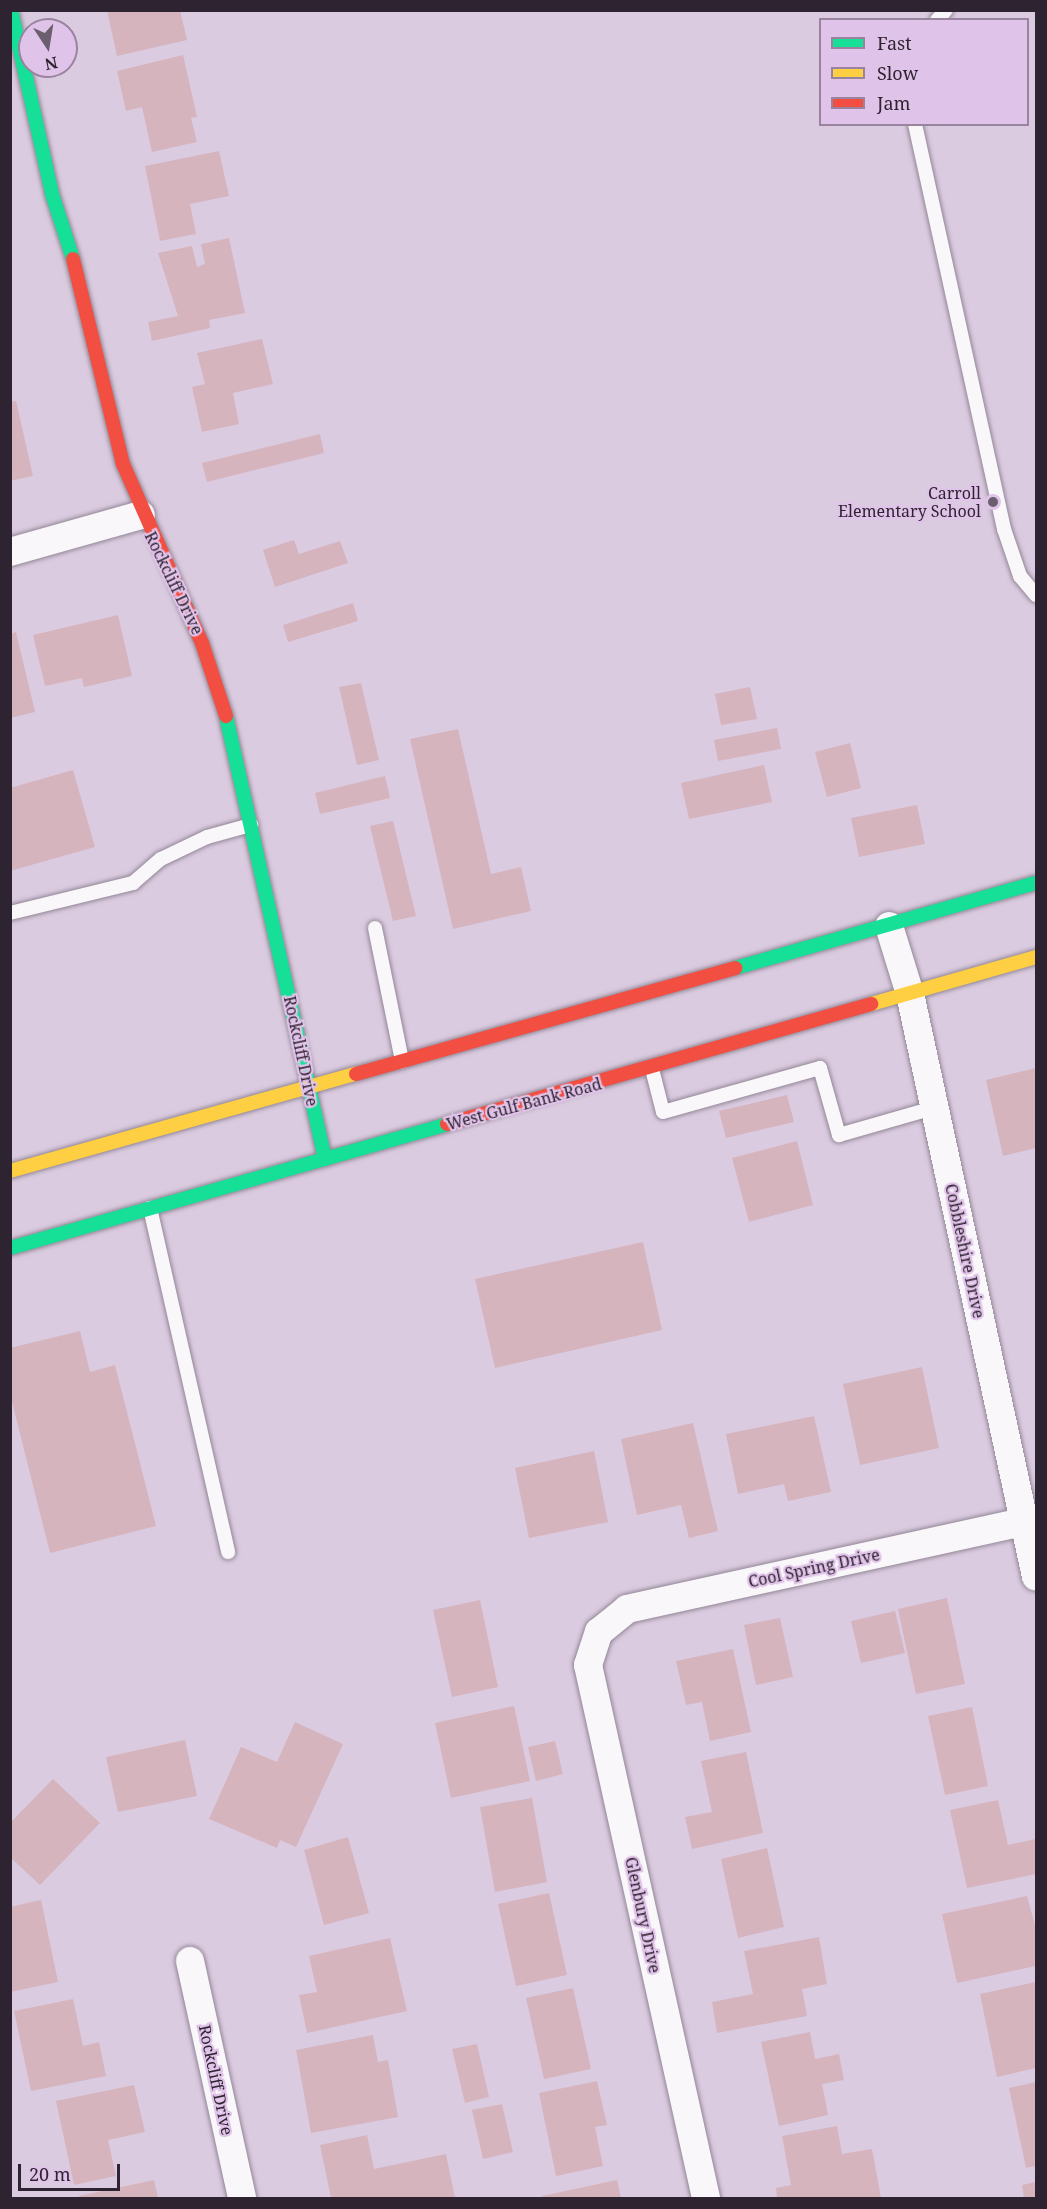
<!DOCTYPE html>
<style>
body{margin:0}
#map{position:relative;width:1047px;height:2209px;overflow:hidden;background:#dbcbe0;font-family:"Noto Serif",serif}
div>[style]{position:absolute}
.building>*{inset:0;background:#d5b4be}
.roads{filter:drop-shadow(0 0 2px #928796) drop-shadow(0 0 2px #928796)}
.lane>*{height:14px;margin:-7px;padding:0 7px;transform-origin:7px;border-radius:7px;background:#faf7fa}
.street>*{height:28px;margin:-14px;padding:0 14px;transform-origin:14px;border-radius:14px;background:#faf7fa}
.fast>*{height:14px;margin:-7px;padding:0 7px;transform-origin:7px;border-radius:7px;background:#16e098}
.slow>*{height:14px;margin:-7px;padding:0 7px;transform-origin:7px;border-radius:7px;background:#ffcf43}
.jam>*{height:14px;margin:-7px;padding:0 7px;transform-origin:7px;border-radius:7px;background:#f24e42}
.dots>*{width:16px;height:16px;translate:-50% -50%;box-sizing:border-box;border:3px solid #e0c3e8;border-radius:50%}
span{translate:-50% -50%;white-space:nowrap;text-align:center;line-height:1.15;-webkit-text-stroke:4.5px #e0c3e8;paint-order:stroke}
.poi-label{font-size:16px;color:#2e2331}
.right{translate:-100% -50%;text-align:right}
.street-label{font-size:16px;color:#2e2331}
.frame{position:absolute;inset:0;border:12px solid #2e2331;pointer-events:none}
.legend{position:absolute;left:819px;top:18px;width:210px;height:108px;box-sizing:border-box;background:#e0c3e8;border:2px solid #99839f;margin:0;padding:8px 10px;list-style:none;font-size:18px;color:#2e2331}
.legend li{display:flex;align-items:center;gap:12px;height:30px}
.legend b{width:30px;border:2px solid #99839f}
.north{position:absolute;left:18px;top:18px;width:60px;height:60px;box-sizing:border-box;background:#e0c3e8;border:2px solid #99839f;border-radius:50%;rotate:168deg;font-size:16px;font-weight:700;line-height:24px;text-align:center;color:#2e2331}
.north::after{content:'';display:block;margin:auto;width:21px;height:27px;background:#6b5e6e;clip-path:polygon(50% 0,100% 100%,50% 72%,0 100%)}
.scale{position:absolute;left:18px;top:2164px;width:102px;height:27px;box-sizing:border-box;border:3px solid #2e2331;border-top:0;padding-left:8px;font-size:18px;line-height:21px;white-space:nowrap;color:#2e2331;-webkit-text-stroke:4px #e0c3e8;paint-order:stroke}
</style>
<div id="map">
<div class="building">
<i style="clip-path:polygon(107px 10px,180px 10px,187px 40px,117px 56px)"></i>
<i style="clip-path:polygon(183px 55px,197px 117px,191px 118px,197px 142px,152px 152px,142px 107px,126px 111px,117px 71px)"></i>
<i style="clip-path:polygon(219px 151px,229px 196px,190px 204px,196px 234px,160px 241px,145px 166px)"></i>
<i style="clip-path:polygon(229px 238px,245px 313px,209px 320px,210px 328px,152px 341px,148px 322px,178px 316px,158px 253px,192px 246px,197px 267px,205px 264px,201px 244px)"></i>
<i style="clip-path:polygon(262px 339px,273px 384px,233px 393px,239px 424px,202px 432px,192px 387px,205px 384px,197px 353px)"></i>
<i style="clip-path:polygon(16px 401px,33px 476px,10px 481px,10px 402px)"></i>
<i style="clip-path:polygon(320px 434px,324px 453px,207px 482px,202px 463px)"></i>
<i style="clip-path:polygon(294px 540px,299px 554px,340px 541px,348px 563px,275px 587px,263px 550px)"></i>
<i style="clip-path:polygon(353px 603px,358px 621px,288px 642px,283px 625px)"></i>
<i style="clip-path:polygon(118px 615px,132px 676px,84px 687px,82px 678px,45px 686px,33px 635px)"></i>
<i style="clip-path:polygon(16px 632px,35px 712px,10px 718px,10px 634px)"></i>
<i style="clip-path:polygon(361px 683px,379px 760px,357px 765px,339px 687px)"></i>
<i style="clip-path:polygon(750px 687px,757px 719px,721px 725px,715px 694px)"></i>
<i style="clip-path:polygon(777px 728px,781px 749px,718px 761px,714px 740px)"></i>
<i style="clip-path:polygon(458px 729px,491px 874px,521px 867px,531px 911px,453px 929px,410px 739px)"></i>
<i style="clip-path:polygon(850px 743px,861px 788px,827px 797px,815px 752px)"></i>
<i style="clip-path:polygon(764px 765px,772px 802px,689px 819px,681px 783px)"></i>
<i style="clip-path:polygon(73px 770px,95px 847px,10px 871px,10px 788px)"></i>
<i style="clip-path:polygon(385px 776px,390px 798px,320px 814px,315px 793px)"></i>
<i style="clip-path:polygon(917px 805px,925px 844px,859px 857px,851px 818px)"></i>
<i style="clip-path:polygon(393px 821px,416px 916px,393px 921px,370px 826px)"></i>
<i style="clip-path:polygon(1036px 1068px,1036px 1148px,1003px 1156px,986px 1080px)"></i>
<i style="clip-path:polygon(787px 1095px,794px 1122px,726px 1138px,719px 1111px)"></i>
<i style="clip-path:polygon(797px 1141px,813px 1205px,749px 1222px,732px 1158px)"></i>
<i style="clip-path:polygon(643px 1242px,662px 1330px,495px 1368px,475px 1279px)"></i>
<i style="clip-path:polygon(80px 1331px,90px 1372px,115px 1365px,156px 1526px,50px 1553px,10px 1394px,10px 1348px)"></i>
<i style="clip-path:polygon(922px 1367px,939px 1448px,860px 1465px,843px 1384px)"></i>
<i style="clip-path:polygon(814px 1416px,831px 1492px,788px 1501px,784px 1484px,738px 1494px,726px 1434px)"></i>
<i style="clip-path:polygon(693px 1423px,718px 1531px,689px 1538px,681px 1505px,637px 1515px,621px 1439px)"></i>
<i style="clip-path:polygon(594px 1451px,608px 1522px,529px 1538px,515px 1468px)"></i>
<i style="clip-path:polygon(947px 1598px,965px 1684px,916px 1694px,898px 1609px)"></i>
<i style="clip-path:polygon(480px 1600px,498px 1687px,452px 1697px,433px 1610px)"></i>
<i style="clip-path:polygon(895px 1611px,905px 1653px,861px 1663px,851px 1621px)"></i>
<i style="clip-path:polygon(780px 1618px,793px 1677px,756px 1685px,744px 1625px)"></i>
<i style="clip-path:polygon(733px 1649px,751px 1732px,710px 1741px,702px 1702px,686px 1705px,676px 1661px)"></i>
<i style="clip-path:polygon(514px 1706px,530px 1781px,451px 1798px,435px 1723px)"></i>
<i style="clip-path:polygon(972px 1707px,988px 1786px,945px 1795px,928px 1716px)"></i>
<i style="clip-path:polygon(295px 1722px,343px 1744px,296px 1847px,280px 1840px,277px 1848px,209px 1819px,241px 1747px,277px 1762px)"></i>
<i style="clip-path:polygon(185px 1740px,197px 1796px,118px 1812px,106px 1757px)"></i>
<i style="clip-path:polygon(555px 1741px,563px 1774px,536px 1781px,528px 1747px)"></i>
<i style="clip-path:polygon(746px 1752px,763px 1833px,692px 1849px,685px 1817px,712px 1812px,701px 1761px)"></i>
<i style="clip-path:polygon(53px 1779px,100px 1823px,40px 1885px,10px 1857px,10px 1823px)"></i>
<i style="clip-path:polygon(532px 1798px,547px 1882px,495px 1892px,480px 1807px)"></i>
<i style="clip-path:polygon(998px 1800px,1008px 1845px,1036px 1839px,1036px 1874px,967px 1888px,950px 1810px)"></i>
<i style="clip-path:polygon(348px 1837px,369px 1913px,324px 1925px,304px 1850px)"></i>
<i style="clip-path:polygon(767px 1848px,784px 1927px,738px 1938px,721px 1859px)"></i>
<i style="clip-path:polygon(549px 1893px,567px 1975px,516px 1986px,498px 1904px)"></i>
<i style="clip-path:polygon(1027px 1896px,1036px 1929px,1036px 1966px,957px 1983px,942px 1914px)"></i>
<i style="clip-path:polygon(41px 1900px,58px 1982px,10px 1992px,10px 1907px)"></i>
<i style="clip-path:polygon(819px 1937px,827px 1984px,802px 1989px,807px 2016px,717px 2033px,712px 2002px,753px 1994px,744px 1951px)"></i>
<i style="clip-path:polygon(390px 1938px,407px 2011px,307px 2033px,299px 1995px,317px 1992px,309px 1956px)"></i>
<i style="clip-path:polygon(1036px 1982px,1036px 2068px,997px 2077px,980px 1994px)"></i>
<i style="clip-path:polygon(573px 1988px,591px 2069px,544px 2079px,526px 1998px)"></i>
<i style="clip-path:polygon(73px 1999px,83px 2046px,99px 2042px,106px 2076px,31px 2091px,14px 2011px)"></i>
<i style="clip-path:polygon(810px 2032px,815px 2059px,839px 2054px,844px 2080px,822px 2084px,828px 2115px,779px 2126px,761px 2042px)"></i>
<i style="clip-path:polygon(373px 2035px,378px 2062px,388px 2060px,398px 2117px,311px 2133px,296px 2050px)"></i>
<i style="clip-path:polygon(477px 2044px,489px 2097px,465px 2103px,452px 2049px)"></i>
<i style="clip-path:polygon(597px 2081px,607px 2125px,595px 2127px,603px 2166px,556px 2176px,539px 2093px)"></i>
<i style="clip-path:polygon(1036px 2082px,1036px 2166px,1026px 2168px,1009px 2088px)"></i>
<i style="clip-path:polygon(134px 2085px,145px 2132px,108px 2140px,116px 2176px,74px 2185px,56px 2101px)"></i>
<i style="clip-path:polygon(502px 2104px,513px 2152px,483px 2159px,472px 2110px)"></i>
<i style="clip-path:polygon(837px 2126px,842px 2154px,872px 2149px,881px 2198px,777px 2198px,776px 2188px,791px 2185px,782px 2136px)"></i>
<i style="clip-path:polygon(367px 2135px,374px 2169px,446px 2154px,455px 2198px,331px 2198px,320px 2145px)"></i>
<i style="clip-path:polygon(154px 2180px,158px 2198px,80px 2198px,79px 2196px)"></i>
<i style="clip-path:polygon(617px 2180px,621px 2198px,542px 2198px,542px 2196px)"></i>
<i style="clip-path:polygon(1036px 2182px,1036px 2198px,1024px 2198px,1022px 2185px)"></i>
</div>
<div class="roads">
<div class="lane">
<i style="left:937px;top:20px;width:13px;rotate:-48deg"></i>
<i style="left:915px;top:124px;width:415px;rotate:77.6deg"></i>
<i style="left:1004px;top:529px;width:50px;rotate:71.2deg"></i>
<i style="left:1020px;top:576px;width:25px;rotate:50deg"></i>
<i style="left:10px;top:913px;width:127px;rotate:-13.7deg"></i>
<i style="left:133px;top:883px;width:37px;rotate:-41deg"></i>
<i style="left:161px;top:859px;width:51px;rotate:-25.6deg"></i>
<i style="left:207px;top:837px;width:46px;rotate:-15.3deg"></i>
<i style="left:375px;top:928px;width:136px;rotate:78.5deg"></i>
<i style="left:652px;top:1069px;width:44px;rotate:75.7deg"></i>
<i style="left:663px;top:1112px;width:163px;rotate:-15.7deg"></i>
<i style="left:820px;top:1068px;width:70px;rotate:74.2deg"></i>
<i style="left:839px;top:1135px;width:98px;rotate:-16deg"></i>
<i style="left:150px;top:1208px;width:353px;rotate:77.2deg"></i>
</div>
<div class="street">
<i style="left:10px;top:552px;width:136px;rotate:-15.8deg"></i>
<i style="left:889px;top:926px;width:71px;rotate:72.8deg"></i>
<i style="left:910px;top:994px;width:596px;rotate:77.8deg"></i>
<i style="left:190px;top:1961px;width:243px;rotate:77.6deg"></i>
<i style="left:706px;top:2198px;width:546px;rotate:-102.48deg"></i>
<i style="left:588px;top:1665px;width:35px;rotate:-72deg"></i>
<i style="left:599px;top:1632px;width:36px;rotate:-39deg"></i>
<i style="left:627px;top:1609px;width:419px;rotate:-12.4deg"></i>
</div>
<div class="fast">
<i style="left:11px;top:10px;width:189px;rotate:77.4deg"></i>
<i style="left:52px;top:194px;width:68px;rotate:72.1deg"></i>
<i style="left:226px;top:716px;width:454px;rotate:77.4deg"></i>
<i style="left:735px;top:968px;width:313px;rotate:-15.8deg"></i>
<i style="left:10px;top:1248px;width:454px;rotate:-15.8deg"></i>
</div>
<div class="slow">
<i style="left:871px;top:1004px;width:172px;rotate:-15.9deg"></i>
<i style="left:10px;top:1171px;width:359px;rotate:-15.7deg"></i>
</div>
<div class="jam">
<i style="left:73px;top:259px;width:211px;rotate:76.3deg"></i>
<i style="left:123px;top:464px;width:196px;rotate:66.2deg"></i>
<i style="left:202px;top:643px;width:77px;rotate:71.8deg"></i>
<i style="left:356px;top:1074px;width:394px;rotate:-15.6deg"></i>
<i style="left:447px;top:1124px;width:441px;rotate:-15.8deg"></i>
</div>
</div>
<div class="dots">
<i style="left:993px;top:502px;background:#6b5e6e"></i>
</div>
<div class="poi-label">
<span class="right" style="left:981px;top:502px">Carroll<br>Elementary School</span>
</div>
<div class="street-label">
<span style="left:174px;top:583px;rotate:64deg">Rockcliff Drive</span>
<span style="left:301px;top:1051px;rotate:78deg">Rockcliff Drive</span>
<span style="left:524px;top:1104px;rotate:-15deg">West Gulf Bank Road</span>
<span style="left:965px;top:1251px;rotate:78deg">Cobbleshire Drive</span>
<span style="left:814px;top:1568px;rotate:-12deg">Cool Spring Drive</span>
<span style="left:643px;top:1915px;rotate:78deg">Glenbury Drive</span>
<span style="left:216px;top:2080px;rotate:78deg">Rockcliff Drive</span>
</div>
<div class="frame"></div>
<ul class="legend">
<li><b style="height:8px;background:#16e098"></b>Fast</li>
<li><b style="height:8px;background:#ffcf43"></b>Slow</li>
<li><b style="height:8px;background:#f24e42"></b>Jam</li>
</ul>
<div class="north">N</div>
<div class="scale">20 m</div>
</div>
